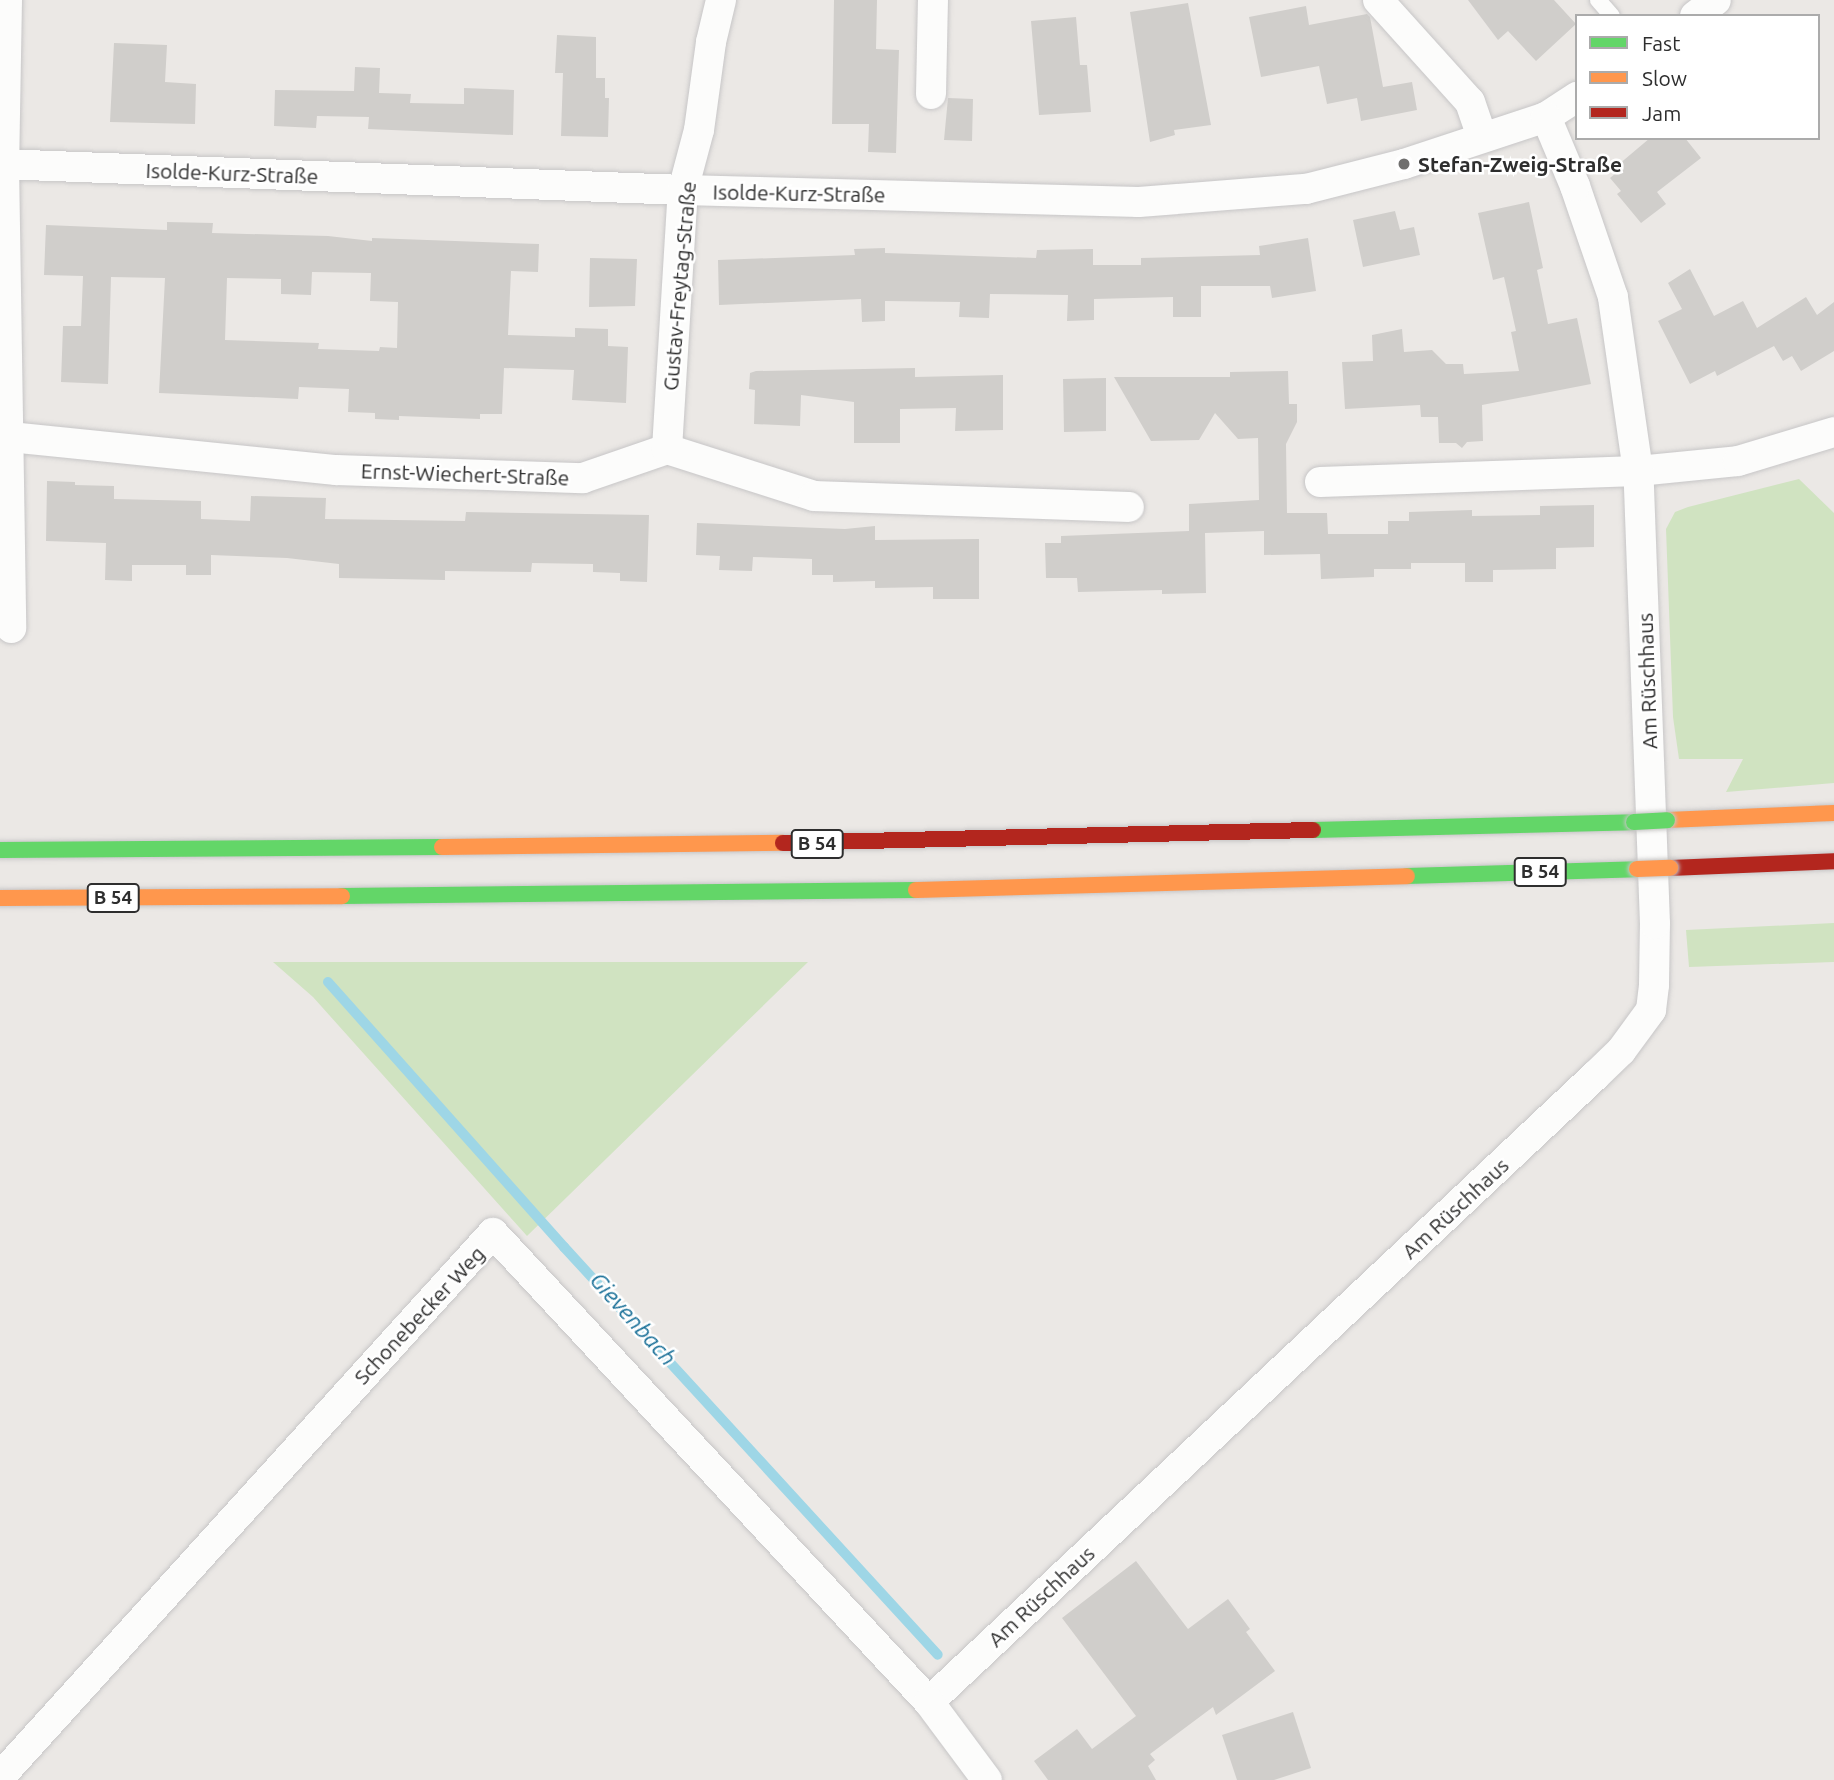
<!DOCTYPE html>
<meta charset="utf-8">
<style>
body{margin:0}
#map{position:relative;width:1834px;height:1780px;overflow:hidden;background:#ebe8e5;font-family:Ubuntu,sans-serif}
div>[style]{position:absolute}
.green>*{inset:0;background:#d0e3c1}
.stream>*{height:10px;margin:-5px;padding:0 5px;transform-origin:5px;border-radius:5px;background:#9ed6e6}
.building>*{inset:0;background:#d0cecb}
.roads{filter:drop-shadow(0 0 2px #c7c6c7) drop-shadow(0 0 2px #c7c6c7)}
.lane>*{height:16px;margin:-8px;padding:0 8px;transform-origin:8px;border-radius:8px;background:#fcfcfb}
.street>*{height:30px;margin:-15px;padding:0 15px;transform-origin:15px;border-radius:15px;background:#fcfcfb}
.fast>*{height:16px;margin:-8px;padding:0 8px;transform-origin:8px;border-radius:8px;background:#63d668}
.slow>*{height:16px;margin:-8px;padding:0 8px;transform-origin:8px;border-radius:8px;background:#ff974d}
.jam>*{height:16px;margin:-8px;padding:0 8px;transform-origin:8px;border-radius:8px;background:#b3261e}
.bridges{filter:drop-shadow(0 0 2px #c6c5c4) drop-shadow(0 0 2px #c6c5c4)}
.fast-bridge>*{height:16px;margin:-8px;padding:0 8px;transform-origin:8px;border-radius:8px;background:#63d668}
.slow-bridge>*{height:16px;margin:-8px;padding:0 8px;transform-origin:8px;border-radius:8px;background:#ff974d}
.dots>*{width:19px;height:19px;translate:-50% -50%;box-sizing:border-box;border:4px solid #fff;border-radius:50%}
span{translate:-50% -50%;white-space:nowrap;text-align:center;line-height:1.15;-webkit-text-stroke:5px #fff;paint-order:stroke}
.shield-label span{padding:2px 5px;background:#fff;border:2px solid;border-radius:5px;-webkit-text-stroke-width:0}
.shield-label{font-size:19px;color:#2e2e2e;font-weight:700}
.poi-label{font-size:21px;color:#2e2e2e;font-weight:700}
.left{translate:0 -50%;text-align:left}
.street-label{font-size:21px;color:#2e2e2e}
.water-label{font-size:23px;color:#186f97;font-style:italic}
.legend{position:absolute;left:1575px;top:14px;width:245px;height:126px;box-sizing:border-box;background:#fff;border:2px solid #ababab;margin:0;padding:9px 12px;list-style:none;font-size:21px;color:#2e2e2e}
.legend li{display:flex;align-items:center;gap:14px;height:35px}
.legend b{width:35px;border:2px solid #ababab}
</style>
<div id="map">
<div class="green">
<i style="clip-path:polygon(1799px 479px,1834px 513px,1834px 783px,1726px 792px,1743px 759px,1679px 759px,1673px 717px,1666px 529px,1675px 512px,1688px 507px)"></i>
<i style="clip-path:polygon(1834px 923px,1834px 962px,1689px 967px,1686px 930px)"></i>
<i style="clip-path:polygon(273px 962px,808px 962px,527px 1236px,313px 997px)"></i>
</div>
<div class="stream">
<i style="left:328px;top:982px;width:355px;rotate:48.3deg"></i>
<i style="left:564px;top:1247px;width:553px;rotate:47.49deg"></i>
</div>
<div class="building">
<i style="clip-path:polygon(834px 0,877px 0,876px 49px,899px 50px,896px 153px,868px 152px,869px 124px,832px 124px)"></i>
<i style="clip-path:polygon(1468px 0,1554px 0,1576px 24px,1536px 61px,1508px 31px,1498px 40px)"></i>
<i style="clip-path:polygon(1188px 3px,1211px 125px,1174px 130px,1175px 135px,1150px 142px,1130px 12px)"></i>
<i style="clip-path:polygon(1306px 6px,1309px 25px,1367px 14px,1370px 17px,1383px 87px,1412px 82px,1417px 110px,1361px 121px,1357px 98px,1327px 104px,1319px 66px,1261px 77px,1249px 17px)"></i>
<i style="clip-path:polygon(1076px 17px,1080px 65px,1087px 65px,1091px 112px,1039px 115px,1031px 21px)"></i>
<i style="clip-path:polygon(557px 35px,596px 37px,596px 78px,605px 78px,605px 98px,609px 98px,608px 137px,561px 136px,563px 73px,555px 73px)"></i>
<i style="clip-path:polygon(114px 43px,167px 45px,165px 82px,196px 84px,195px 124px,110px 122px)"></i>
<i style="clip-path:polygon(355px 67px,380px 68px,379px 93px,411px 94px,410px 103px,464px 104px,464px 88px,514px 90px,513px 135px,368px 129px,369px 117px,317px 116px,316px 128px,274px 126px,275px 90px,354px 91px)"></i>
<i style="clip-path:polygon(948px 98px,973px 99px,972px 141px,944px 140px)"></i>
<i style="clip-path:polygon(1650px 138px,1685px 138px,1701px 158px,1657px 192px,1666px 204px,1641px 223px,1617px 194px,1621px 191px,1610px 178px,1621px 169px,1618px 165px)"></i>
<i style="clip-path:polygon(1529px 202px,1543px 268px,1537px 270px,1548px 324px,1577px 318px,1591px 384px,1482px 405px,1483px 441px,1467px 442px,1462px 448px,1456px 443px,1439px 443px,1438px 417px,1421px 417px,1420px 405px,1345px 409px,1342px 362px,1373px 361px,1372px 335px,1402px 329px,1404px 352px,1432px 350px,1446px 364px,1463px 364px,1464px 374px,1519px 371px,1511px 332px,1516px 331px,1504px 277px,1493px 280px,1478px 213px)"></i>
<i style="clip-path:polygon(1395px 211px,1400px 230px,1414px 227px,1420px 255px,1363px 267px,1353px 220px)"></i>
<i style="clip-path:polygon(evenodd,167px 222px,213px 223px,212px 233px,328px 236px,372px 241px,372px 238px,539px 244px,538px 272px,511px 271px,508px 335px,575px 337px,575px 328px,608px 329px,608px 346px,628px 347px,626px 403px,572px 400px,574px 370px,504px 368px,502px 414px,480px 414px,480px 419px,399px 416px,399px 420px,375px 419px,375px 413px,348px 412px,349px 389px,299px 387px,298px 399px,159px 393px,165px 278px,111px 277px,108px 384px,61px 382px,63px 326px,81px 326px,83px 276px,44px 275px,46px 225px,167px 230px,167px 222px,312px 272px,371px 273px,370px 301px,398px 302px,397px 348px,380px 347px,379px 351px,318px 349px,319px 343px,225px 340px,227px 278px,281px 279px,281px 294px,311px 295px,312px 272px)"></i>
<i style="clip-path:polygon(1308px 238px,1316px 291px,1272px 298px,1270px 286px,1201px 286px,1201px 317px,1173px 317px,1173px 297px,1094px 299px,1094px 320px,1067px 321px,1068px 295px,990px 294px,989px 318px,959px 317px,960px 302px,885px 301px,885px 321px,862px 322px,861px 299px,719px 305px,718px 260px,855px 255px,854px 249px,885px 248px,885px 253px,1036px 258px,1037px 250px,1093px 249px,1093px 265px,1141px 265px,1141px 258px,1260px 255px,1259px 246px)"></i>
<i style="clip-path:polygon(590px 258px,637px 259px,635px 306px,589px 307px)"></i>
<i style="clip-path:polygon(1690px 269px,1714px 316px,1743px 301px,1757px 328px,1806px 297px,1817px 315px,1834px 302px,1834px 351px,1801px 371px,1792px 356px,1783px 361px,1774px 346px,1717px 376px,1715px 371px,1690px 384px,1658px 321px,1682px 309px,1668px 283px)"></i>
<i style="clip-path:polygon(915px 368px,915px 377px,1003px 375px,1003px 430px,955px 431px,956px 408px,900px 409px,900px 443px,854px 443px,854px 402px,801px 395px,800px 426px,754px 424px,755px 390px,749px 389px,750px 373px,756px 371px)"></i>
<i style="clip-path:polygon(1288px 371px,1289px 404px,1297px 404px,1297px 422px,1286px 444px,1287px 513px,1327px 513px,1328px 534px,1388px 534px,1388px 521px,1409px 521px,1409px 512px,1472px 510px,1472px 516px,1540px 515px,1540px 506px,1594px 505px,1594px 547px,1556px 548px,1556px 569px,1493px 570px,1493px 582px,1465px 582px,1465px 563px,1411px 563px,1411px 569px,1374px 569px,1374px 577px,1321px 579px,1320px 554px,1264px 555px,1264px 531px,1205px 533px,1206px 593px,1162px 594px,1162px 590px,1078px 592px,1077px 578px,1046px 578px,1045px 543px,1061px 543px,1061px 536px,1189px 531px,1189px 504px,1259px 500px,1258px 438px,1238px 439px,1215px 413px,1199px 440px,1151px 441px,1114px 377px,1230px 377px,1230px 372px)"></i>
<i style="clip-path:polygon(1106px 378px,1106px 431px,1064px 432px,1063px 379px)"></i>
<i style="clip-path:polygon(47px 481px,75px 482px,75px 485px,114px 486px,114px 499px,201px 501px,201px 519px,250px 521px,251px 496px,326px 498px,325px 519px,465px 521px,466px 512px,649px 515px,647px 582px,620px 581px,620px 573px,593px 572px,593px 564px,532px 563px,531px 572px,445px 571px,445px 580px,339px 578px,339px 564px,287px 558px,211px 555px,211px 575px,186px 575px,186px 565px,132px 565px,132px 581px,105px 580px,106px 543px,46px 541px)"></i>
<i style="clip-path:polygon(697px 523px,845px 529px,875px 526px,875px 540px,979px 539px,979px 599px,933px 599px,933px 587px,875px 588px,875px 581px,833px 582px,833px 575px,812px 575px,812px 559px,753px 557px,752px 571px,719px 570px,720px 556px,696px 555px)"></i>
<i style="clip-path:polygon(1136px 1561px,1188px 1629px,1228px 1599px,1250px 1629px,1246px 1632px,1275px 1671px,1216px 1715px,1213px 1707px,1150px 1754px,1155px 1760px,1148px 1766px,1156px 1780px,1048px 1780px,1034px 1761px,1077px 1729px,1092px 1749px,1136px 1716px,1062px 1618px)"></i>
<i style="clip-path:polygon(1293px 1712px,1311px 1768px,1274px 1780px,1237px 1780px,1222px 1735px)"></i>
</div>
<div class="roads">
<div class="lane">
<i style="left:1598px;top:0;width:21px;rotate:49deg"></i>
</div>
<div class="street">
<i style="left:7px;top:0;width:164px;rotate:91deg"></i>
<i style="left:4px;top:164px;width:464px;rotate:89.1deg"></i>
<i style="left:1378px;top:0;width:137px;rotate:48deg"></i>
<i style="left:1470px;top:102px;width:36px;rotate:71deg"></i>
<i style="left:1695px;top:16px;width:26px;rotate:-37deg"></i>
<i style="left:931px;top:94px;width:94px;rotate:-88.8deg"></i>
<i style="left:0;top:164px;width:683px;rotate:2.18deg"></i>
<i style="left:683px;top:190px;width:456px;rotate:1.5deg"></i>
<i style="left:1139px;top:202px;width:168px;rotate:-4.5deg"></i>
<i style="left:1306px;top:189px;width:101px;rotate:-14.3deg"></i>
<i style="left:1404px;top:164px;width:150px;rotate:-18.3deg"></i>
<i style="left:1546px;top:117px;width:37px;rotate:-33deg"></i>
<i style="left:0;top:436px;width:338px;rotate:5.8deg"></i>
<i style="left:336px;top:470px;width:247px;rotate:1.9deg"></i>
<i style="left:583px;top:478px;width:89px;rotate:-19deg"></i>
<i style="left:667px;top:449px;width:154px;rotate:17.7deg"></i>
<i style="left:814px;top:496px;width:315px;rotate:2deg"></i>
<i style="left:667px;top:449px;width:259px;rotate:-86.5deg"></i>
<i style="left:683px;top:190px;width:62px;rotate:-75.1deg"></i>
<i style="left:699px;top:130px;width:89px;rotate:-82.2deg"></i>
<i style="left:711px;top:42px;width:43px;rotate:-76.6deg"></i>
<i style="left:1320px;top:482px;width:318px;rotate:-2deg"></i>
<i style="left:1638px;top:471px;width:100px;rotate:-5.7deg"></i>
<i style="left:1738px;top:461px;width:100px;rotate:-16.8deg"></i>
<i style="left:929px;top:1702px;width:914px;rotate:-43.23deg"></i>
<i style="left:1595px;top:1076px;width:36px;rotate:-44deg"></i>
<i style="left:1621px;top:1051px;width:51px;rotate:-53.8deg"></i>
<i style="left:1651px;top:1010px;width:25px;rotate:-83deg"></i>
<i style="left:1654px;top:985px;width:61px;rotate:-89.1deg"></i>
<i style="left:1655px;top:924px;width:453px;rotate:-92.1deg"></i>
<i style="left:1638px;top:471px;width:176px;rotate:-98.2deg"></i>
<i style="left:1613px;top:297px;width:117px;rotate:-108.9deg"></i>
<i style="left:1575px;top:186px;width:75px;rotate:-112.8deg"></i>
<i style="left:0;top:1777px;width:734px;rotate:-47.82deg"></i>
<i style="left:493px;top:1233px;width:640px;rotate:47.09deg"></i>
<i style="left:929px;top:1702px;width:97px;rotate:53.4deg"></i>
</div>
<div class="fast">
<i style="left:1313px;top:830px;width:321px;rotate:-1.4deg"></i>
<i style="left:0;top:850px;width:442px;rotate:-0.4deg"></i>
<i style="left:1407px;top:876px;width:230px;rotate:-1.7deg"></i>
<i style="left:342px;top:896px;width:574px;rotate:-0.6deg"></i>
</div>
<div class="slow">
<i style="left:1667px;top:820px;width:167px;rotate:-2.4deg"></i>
<i style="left:442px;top:847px;width:341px;rotate:-0.7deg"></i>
<i style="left:916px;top:890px;width:491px;rotate:-1.6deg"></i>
<i style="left:0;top:898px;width:342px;rotate:-0.3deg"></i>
</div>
<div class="jam">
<i style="left:783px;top:843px;width:530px;rotate:-1.41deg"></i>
<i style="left:1670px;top:868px;width:164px;rotate:-2.4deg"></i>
</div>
</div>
<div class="bridges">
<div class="fast-bridge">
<i style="left:1634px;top:822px;width:33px;rotate:-3deg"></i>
</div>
<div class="slow-bridge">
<i style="left:1637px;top:869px;width:33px;rotate:-2deg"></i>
</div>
</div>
<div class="dots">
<i style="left:1404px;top:164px;background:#706f6e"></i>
</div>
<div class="shield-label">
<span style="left:817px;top:844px">B 54</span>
<span style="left:1540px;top:872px">B 54</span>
<span style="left:113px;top:898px">B 54</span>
</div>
<div class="poi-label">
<span class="left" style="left:1418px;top:164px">Stefan-Zweig-Straße</span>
</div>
<div class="street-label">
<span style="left:232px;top:173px;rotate:2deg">Isolde-Kurz-Straße</span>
<span style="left:799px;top:193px;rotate:1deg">Isolde-Kurz-Straße</span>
<span style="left:679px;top:286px;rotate:-85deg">Gustav-Freytag-Straße</span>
<span style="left:465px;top:474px;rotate:2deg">Ernst-Wiechert-Straße</span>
<span style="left:1647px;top:681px;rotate:-92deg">Am Rüschhaus</span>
<span style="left:1455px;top:1208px;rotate:-43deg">Am Rüschhaus</span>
<span style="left:419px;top:1315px;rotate:-47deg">Schonebecker Weg</span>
<span style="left:1041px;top:1596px;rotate:-43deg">Am Rüschhaus</span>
</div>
<div class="water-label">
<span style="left:633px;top:1319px;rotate:48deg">Gievenbach</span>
</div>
<ul class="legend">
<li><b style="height:9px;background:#63d668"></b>Fast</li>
<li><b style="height:9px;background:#ff974d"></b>Slow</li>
<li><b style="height:9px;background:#b3261e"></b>Jam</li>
</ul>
</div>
